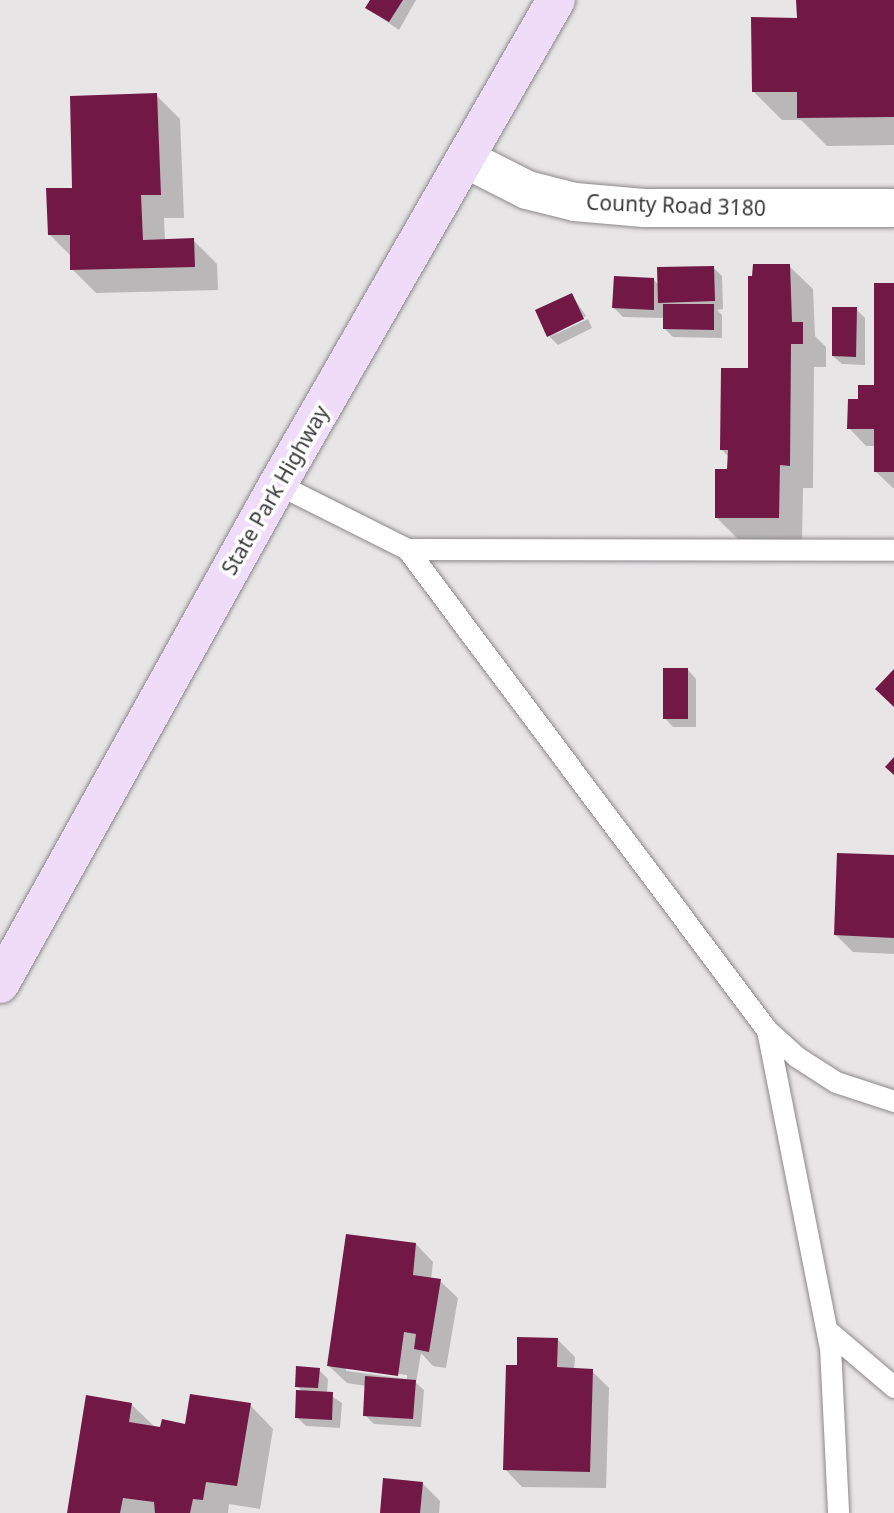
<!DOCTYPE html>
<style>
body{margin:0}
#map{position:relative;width:894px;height:1513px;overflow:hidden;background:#e8e5e7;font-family:"Noto Sans",sans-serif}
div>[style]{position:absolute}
.shadow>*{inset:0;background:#0003}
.building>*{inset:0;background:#711845}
.roads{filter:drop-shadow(0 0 2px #8c898b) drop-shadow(0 0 2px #8c898b)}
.lane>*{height:21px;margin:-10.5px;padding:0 10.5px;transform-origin:10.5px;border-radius:10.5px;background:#fff}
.street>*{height:38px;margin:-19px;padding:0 19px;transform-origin:19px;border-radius:19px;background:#fff}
.secondary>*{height:38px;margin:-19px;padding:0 19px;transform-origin:19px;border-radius:19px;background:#efdcf9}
span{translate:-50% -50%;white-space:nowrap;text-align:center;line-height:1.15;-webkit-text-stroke:7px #fff;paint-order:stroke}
.street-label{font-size:21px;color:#3c3b3c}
</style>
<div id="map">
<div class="shadow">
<i style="clip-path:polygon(372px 0,416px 0,399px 30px,367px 8px)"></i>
<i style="clip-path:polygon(798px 0,894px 0,894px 145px,827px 146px,801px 120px,782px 120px,754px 92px,799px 20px)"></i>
<i style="clip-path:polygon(156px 95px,180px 119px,184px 218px,164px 218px,165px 241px,193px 240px,217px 264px,218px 290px,96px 293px,72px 269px,72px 257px,50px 235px,74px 189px)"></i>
<i style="clip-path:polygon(789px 266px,813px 289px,815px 336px,826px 347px,826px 367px,814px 367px,813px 488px,803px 488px,802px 541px,740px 541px,716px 517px,728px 471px,729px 457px,722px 450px)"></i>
<i style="clip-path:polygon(713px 267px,722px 276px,723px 309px,717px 310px,722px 315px,722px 338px,673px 337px,664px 328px,664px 318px,623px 317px,614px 308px,654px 280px,661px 287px)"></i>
<i style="clip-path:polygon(894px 285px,894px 488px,893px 488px,875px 471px,875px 446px,866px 446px,849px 428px,860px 401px,875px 386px)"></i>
<i style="clip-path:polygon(572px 295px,586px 316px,550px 337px,538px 311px)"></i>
<i style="clip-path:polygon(856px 309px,865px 318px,865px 365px,842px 364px,833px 356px)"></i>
<i style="clip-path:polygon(588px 319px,592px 328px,558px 345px,550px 337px)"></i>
<i style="clip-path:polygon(688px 670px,696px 679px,696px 727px,673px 727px,665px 718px)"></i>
<i style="clip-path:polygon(894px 857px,894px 954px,853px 952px,836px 935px)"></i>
<i style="clip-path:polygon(evenodd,416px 1244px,433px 1262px,431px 1279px,440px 1281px,458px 1298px,446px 1368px,433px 1366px,421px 1353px,416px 1383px,424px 1390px,421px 1427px,374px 1424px,365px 1415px,366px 1386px,347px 1383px,329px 1366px,416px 1244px,346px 1367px,407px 1375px,407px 1379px,346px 1371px,346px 1367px)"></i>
<i style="clip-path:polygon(557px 1339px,575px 1357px,574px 1370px,592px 1371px,609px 1388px,606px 1488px,522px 1487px,505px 1469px,518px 1367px)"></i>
<i style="clip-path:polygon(319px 1370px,328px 1379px,327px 1393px,342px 1403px,340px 1428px,306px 1426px,297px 1417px,303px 1392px,297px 1386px)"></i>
<i style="clip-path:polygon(131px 1404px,156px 1428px,186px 1426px,250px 1405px,273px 1429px,260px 1509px,229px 1504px,228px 1513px,69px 1513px)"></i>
<i style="clip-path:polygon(422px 1483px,440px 1501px,439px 1513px,382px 1513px)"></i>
</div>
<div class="building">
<i style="clip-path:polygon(370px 0,403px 0,389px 22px,365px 8px)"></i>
<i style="clip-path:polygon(796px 0,894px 0,894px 117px,797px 118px,797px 92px,752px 92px,751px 17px,797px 18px)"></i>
<i style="clip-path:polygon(157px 93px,161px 195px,141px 195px,143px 240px,194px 238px,195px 267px,70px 270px,70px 235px,48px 235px,46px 188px,72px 188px,70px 96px)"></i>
<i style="clip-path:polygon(753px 264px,790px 264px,792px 322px,803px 322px,803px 344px,791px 344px,790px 466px,780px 465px,779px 518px,715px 518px,715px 469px,727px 469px,728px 450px,720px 450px,721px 368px,748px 368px,748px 276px,752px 276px)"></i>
<i style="clip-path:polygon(714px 266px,715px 301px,658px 303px,657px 267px)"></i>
<i style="clip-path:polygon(614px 276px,654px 278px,654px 310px,612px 308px)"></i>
<i style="clip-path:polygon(874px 283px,894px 283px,894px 472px,874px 472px,874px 429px,847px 429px,848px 399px,858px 399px,858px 385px,874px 385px)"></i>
<i style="clip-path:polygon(572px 293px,584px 319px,547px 337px,535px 310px)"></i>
<i style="clip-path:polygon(663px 304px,714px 304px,714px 330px,663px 329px)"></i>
<i style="clip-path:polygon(832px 307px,857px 307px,856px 357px,832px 356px)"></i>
<i style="clip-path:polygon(663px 668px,688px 668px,688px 719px,663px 719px)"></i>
<i style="clip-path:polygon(894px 669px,894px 707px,875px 689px)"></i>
<i style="clip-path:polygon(894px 757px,894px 775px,885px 767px)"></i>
<i style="clip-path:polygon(837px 853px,894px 855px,894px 938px,834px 935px)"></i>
<i style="clip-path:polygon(346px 1234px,416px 1243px,413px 1275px,441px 1279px,429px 1352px,414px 1349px,416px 1334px,404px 1332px,398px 1376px,327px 1366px)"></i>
<i style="clip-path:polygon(517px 1337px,558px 1338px,557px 1367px,593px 1369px,590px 1472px,503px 1470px,506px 1365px,517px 1365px)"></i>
<i style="clip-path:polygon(296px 1366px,320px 1368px,318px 1388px,295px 1387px)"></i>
<i style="clip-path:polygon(365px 1376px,416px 1380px,413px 1419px,363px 1416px)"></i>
<i style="clip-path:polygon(296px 1390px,333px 1392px,332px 1420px,295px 1418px)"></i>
<i style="clip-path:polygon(190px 1394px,251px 1403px,237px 1486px,206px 1482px,203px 1500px,193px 1499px,190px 1513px,155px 1513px,154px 1502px,123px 1498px,120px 1513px,67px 1513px,86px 1395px,132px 1403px,129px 1422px,160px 1427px,162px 1419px,185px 1424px)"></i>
<i style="clip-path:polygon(383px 1478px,423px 1482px,420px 1513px,380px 1513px)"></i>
</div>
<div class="roads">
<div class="lane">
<i style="left:278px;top:484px;width:144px;rotate:26.7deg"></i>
<i style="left:407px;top:549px;width:601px;rotate:53.19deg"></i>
<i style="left:767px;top:1030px;width:40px;rotate:42deg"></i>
<i style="left:797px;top:1057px;width:46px;rotate:32.7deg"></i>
<i style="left:836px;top:1082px;width:61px;rotate:18.1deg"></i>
<i style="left:407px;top:549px;width:487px;rotate:0.1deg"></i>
<i style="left:767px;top:1030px;width:323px;rotate:78.8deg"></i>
<i style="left:830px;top:1347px;width:166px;rotate:87.2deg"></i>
<i style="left:827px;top:1330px;width:88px;rotate:40.4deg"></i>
</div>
<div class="street">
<i style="left:466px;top:159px;width:68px;rotate:26.9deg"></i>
<i style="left:527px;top:190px;width:49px;rotate:14deg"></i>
<i style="left:575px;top:202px;width:69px;rotate:5deg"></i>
<i style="left:644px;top:208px;width:250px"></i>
</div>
<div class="secondary">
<i style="left:0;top:984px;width:572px;rotate:-60.93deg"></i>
<i style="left:278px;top:484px;width:558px;rotate:-60.13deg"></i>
</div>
</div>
<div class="street-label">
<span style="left:676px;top:205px;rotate:2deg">County Road 3180</span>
<span style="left:275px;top:490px;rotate:-60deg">State Park Highway</span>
</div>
</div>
